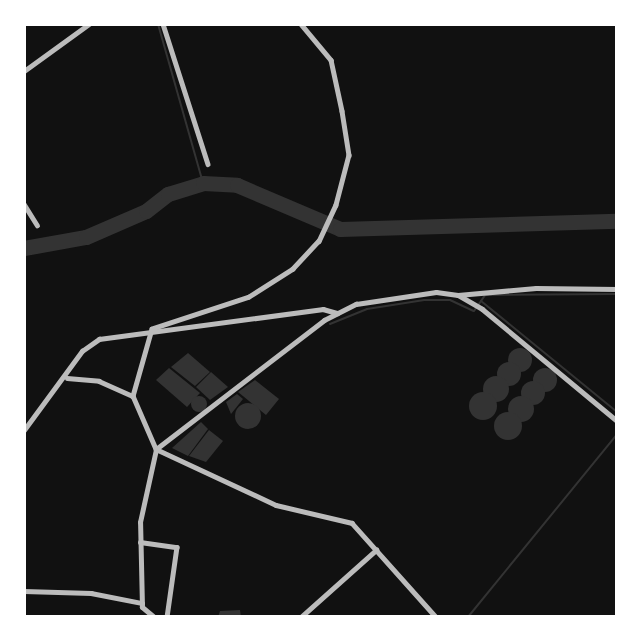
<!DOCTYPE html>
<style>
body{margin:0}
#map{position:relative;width:641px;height:641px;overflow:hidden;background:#111;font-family:"Libre Baskerville",serif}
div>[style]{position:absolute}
.water>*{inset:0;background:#333}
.round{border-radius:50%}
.stream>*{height:2px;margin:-1px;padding:0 1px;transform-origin:1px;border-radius:1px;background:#333}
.river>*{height:15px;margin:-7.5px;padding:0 7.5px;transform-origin:7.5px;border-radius:7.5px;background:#333}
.minor>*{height:4.5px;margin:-2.25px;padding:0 2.25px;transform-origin:2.25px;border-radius:2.25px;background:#bcbcbc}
.tertiary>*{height:5px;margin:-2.5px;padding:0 2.5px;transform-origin:2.5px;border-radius:2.5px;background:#bcbcbc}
span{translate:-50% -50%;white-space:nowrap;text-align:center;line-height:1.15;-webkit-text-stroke:4.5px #fff;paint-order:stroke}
.frame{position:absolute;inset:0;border:26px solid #fff;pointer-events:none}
</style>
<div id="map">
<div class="water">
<i class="round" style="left:508px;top:348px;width:24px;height:24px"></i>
<i style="clip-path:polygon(188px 353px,210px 372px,195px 386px,171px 367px)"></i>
<i class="round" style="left:497px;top:362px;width:24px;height:24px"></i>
<i style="clip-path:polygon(169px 368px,200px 393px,187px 407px,156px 380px)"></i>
<i class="round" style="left:533px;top:368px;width:24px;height:24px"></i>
<i style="clip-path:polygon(211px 372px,228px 387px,210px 400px,196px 387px)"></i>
<i class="round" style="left:483px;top:376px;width:26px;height:26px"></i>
<i style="clip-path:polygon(255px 380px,279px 399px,266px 415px,238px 392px)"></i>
<i class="round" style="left:521px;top:381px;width:24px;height:24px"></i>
<i class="round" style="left:469px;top:392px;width:28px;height:28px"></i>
<i style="clip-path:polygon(237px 394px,243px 399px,231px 414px,226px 402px)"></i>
<i class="round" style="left:508px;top:396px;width:26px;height:26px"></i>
<i class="round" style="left:191px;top:396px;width:16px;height:16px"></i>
<i class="round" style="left:235px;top:403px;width:26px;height:26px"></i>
<i class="round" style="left:494px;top:412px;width:28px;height:28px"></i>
<i style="clip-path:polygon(201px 422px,208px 429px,188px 456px,172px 448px)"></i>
<i style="clip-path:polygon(209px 430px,223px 441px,206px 462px,189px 456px)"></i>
<i style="clip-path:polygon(240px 610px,241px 617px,218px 617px,220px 611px)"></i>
</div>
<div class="stream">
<i style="left:158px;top:24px;width:165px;rotate:74.2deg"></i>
<i style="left:481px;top:301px;width:176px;rotate:39.2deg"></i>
<i style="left:330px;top:324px;width:40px;rotate:-22deg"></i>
<i style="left:367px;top:309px;width:58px;rotate:-9deg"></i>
<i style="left:424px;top:300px;width:26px"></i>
<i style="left:450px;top:300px;width:26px;rotate:25deg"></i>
<i style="left:474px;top:311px;width:19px;rotate:-55deg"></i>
<i style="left:485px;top:295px;width:132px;rotate:-0.4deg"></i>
<i style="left:468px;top:617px;width:236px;rotate:-50.8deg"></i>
</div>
<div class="river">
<i style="left:24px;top:248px;width:63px;rotate:-10.1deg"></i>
<i style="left:86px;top:237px;width:65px;rotate:-23.4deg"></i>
<i style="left:146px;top:211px;width:28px;rotate:-38deg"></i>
<i style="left:168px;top:194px;width:37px;rotate:-17deg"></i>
<i style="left:203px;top:183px;width:34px;rotate:3deg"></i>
<i style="left:237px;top:185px;width:112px;rotate:23.1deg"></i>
<i style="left:340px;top:229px;width:277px;rotate:-1.7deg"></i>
</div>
<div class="minor">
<i style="left:163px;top:24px;width:147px;rotate:72.2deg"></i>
<i style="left:301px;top:24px;width:47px;rotate:50.2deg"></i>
<i style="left:331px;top:60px;width:52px;rotate:77.8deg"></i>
<i style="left:342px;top:111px;width:45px;rotate:81deg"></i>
<i style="left:349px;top:155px;width:52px;rotate:104.6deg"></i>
<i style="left:336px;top:205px;width:40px;rotate:115deg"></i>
<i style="left:319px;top:241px;width:38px;rotate:133deg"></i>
<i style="left:293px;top:269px;width:52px;rotate:147.5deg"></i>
<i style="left:249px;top:297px;width:102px;rotate:161.7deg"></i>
<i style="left:152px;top:329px;width:70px;rotate:105.8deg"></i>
<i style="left:133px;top:396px;width:58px;rotate:66.5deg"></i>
<i style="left:156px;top:449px;width:132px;rotate:25deg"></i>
<i style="left:276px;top:505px;width:78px;rotate:13.3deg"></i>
<i style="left:352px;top:523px;width:126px;rotate:48.2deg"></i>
<i style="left:24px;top:71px;width:80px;rotate:-35.9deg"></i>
<i style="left:24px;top:204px;width:25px;rotate:58deg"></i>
<i style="left:458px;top:295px;width:78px;rotate:-5.1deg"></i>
<i style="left:536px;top:288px;width:81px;rotate:0.7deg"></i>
<i style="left:67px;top:378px;width:32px;rotate:5deg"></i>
<i style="left:99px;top:381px;width:37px;rotate:24deg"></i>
<i style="left:24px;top:430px;width:98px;rotate:-53.7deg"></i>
<i style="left:82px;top:351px;width:21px;rotate:-35deg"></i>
<i style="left:99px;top:339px;width:226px;rotate:-7.6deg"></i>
<i style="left:323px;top:309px;width:15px;rotate:16deg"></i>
<i style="left:140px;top:542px;width:37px;rotate:8deg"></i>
<i style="left:177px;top:547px;width:71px;rotate:98.1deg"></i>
<i style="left:24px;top:591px;width:67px;rotate:1.7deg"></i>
<i style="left:91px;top:593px;width:52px;rotate:11.1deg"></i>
<i style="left:301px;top:617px;width:101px;rotate:-41.8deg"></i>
</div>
<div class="tertiary">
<i style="left:154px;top:617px;width:16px;rotate:-140deg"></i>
<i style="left:142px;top:607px;width:85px;rotate:-91.3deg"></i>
<i style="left:140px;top:522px;width:75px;rotate:-77.6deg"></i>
<i style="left:156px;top:449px;width:212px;rotate:-37.5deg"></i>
<i style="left:324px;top:320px;width:36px;rotate:-27deg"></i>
<i style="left:356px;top:304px;width:81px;rotate:-8.5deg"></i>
<i style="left:436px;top:292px;width:22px;rotate:8deg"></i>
<i style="left:458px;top:295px;width:28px;rotate:30deg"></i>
<i style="left:482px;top:309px;width:175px;rotate:39.7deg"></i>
</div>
<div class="frame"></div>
</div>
